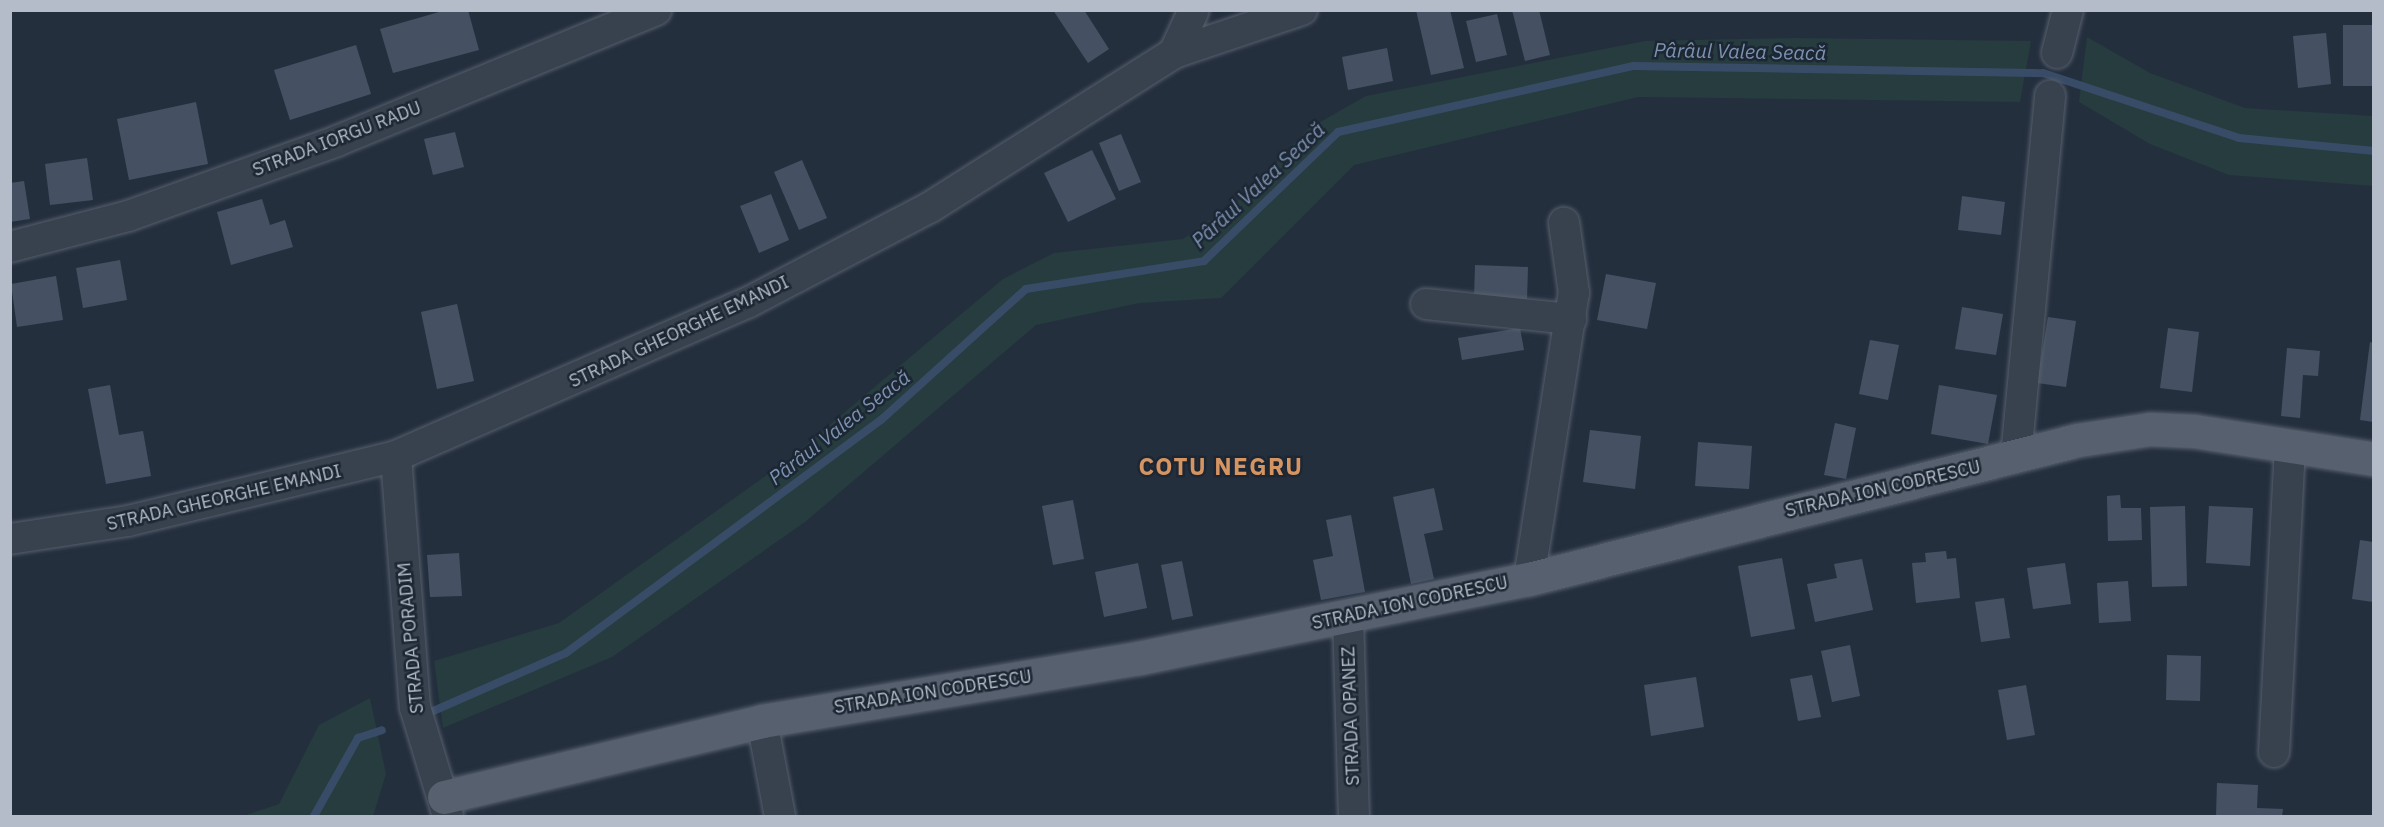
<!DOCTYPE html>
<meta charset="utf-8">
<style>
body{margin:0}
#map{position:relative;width:2384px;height:827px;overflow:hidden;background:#242f3e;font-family:"IBM Plex Sans",sans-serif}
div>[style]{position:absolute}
.green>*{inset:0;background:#263c3f}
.stream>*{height:8px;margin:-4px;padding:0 4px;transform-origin:4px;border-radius:4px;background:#394c67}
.building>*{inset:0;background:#455162}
.roads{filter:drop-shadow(0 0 2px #565f6c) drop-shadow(0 0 2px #565f6c)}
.minor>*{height:30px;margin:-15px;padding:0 15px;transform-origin:15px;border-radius:15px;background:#38414e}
.major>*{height:33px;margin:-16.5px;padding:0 16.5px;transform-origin:16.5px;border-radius:16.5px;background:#56606e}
span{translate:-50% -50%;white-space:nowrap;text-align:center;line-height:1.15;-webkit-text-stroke:5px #1d2633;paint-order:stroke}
.street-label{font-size:18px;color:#b4bcc9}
.water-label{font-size:20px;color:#7c92b1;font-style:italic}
.district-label{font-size:24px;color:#d59563;font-weight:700;letter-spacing:1.5px}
.frame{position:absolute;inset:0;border:12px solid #b4bcc9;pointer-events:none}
</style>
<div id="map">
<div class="green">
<i style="clip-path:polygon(2087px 37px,2150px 73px,2245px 108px,2373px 116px,2373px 186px,2229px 175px,2150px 144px,2079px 102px)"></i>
<i style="clip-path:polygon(1796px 38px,2031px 41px,2020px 102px,1638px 97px,1354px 165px,1221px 298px,1139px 303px,1036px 325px,805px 522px,612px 657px,443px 728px,434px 661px,559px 623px,788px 460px,1003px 279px,1054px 253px,1183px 239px,1246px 195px,1308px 129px,1366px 96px,1645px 41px)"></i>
<i style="clip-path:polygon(370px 698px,386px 774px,373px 816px,243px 816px,279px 804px,319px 725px)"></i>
</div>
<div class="stream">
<i style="left:431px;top:712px;width:147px;rotate:-23.6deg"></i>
<i style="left:566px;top:653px;width:392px;rotate:-36.5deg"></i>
<i style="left:881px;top:420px;width:195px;rotate:-42.1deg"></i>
<i style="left:1026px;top:289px;width:180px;rotate:-8.9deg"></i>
<i style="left:1204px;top:261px;width:186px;rotate:-43.9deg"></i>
<i style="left:1338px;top:132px;width:303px;rotate:-12.6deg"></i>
<i style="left:1634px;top:66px;width:409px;rotate:1deg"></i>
<i style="left:2043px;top:73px;width:206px;rotate:18.3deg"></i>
<i style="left:2239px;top:138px;width:136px;rotate:5.5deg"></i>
<i style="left:314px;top:816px;width:90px;rotate:-60.6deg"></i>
<i style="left:358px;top:738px;width:25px;rotate:-18deg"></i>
</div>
<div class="building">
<i style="clip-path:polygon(446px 10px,468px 10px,479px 50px,393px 73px,380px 29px)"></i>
<i style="clip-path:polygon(1053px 10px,1084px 10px,1109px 49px,1088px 63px)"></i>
<i style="clip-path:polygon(1416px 10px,1450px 10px,1464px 68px,1431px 75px)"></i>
<i style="clip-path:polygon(1512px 10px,1539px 10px,1550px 55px,1525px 61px)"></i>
<i style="clip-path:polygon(1497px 14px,1507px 55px,1476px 62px,1466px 21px)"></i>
<i style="clip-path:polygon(2343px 25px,2373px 25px,2373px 86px,2343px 86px)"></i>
<i style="clip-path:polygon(2326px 33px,2331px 84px,2298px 88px,2293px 36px)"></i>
<i style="clip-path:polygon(356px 45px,371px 94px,290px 120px,274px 70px)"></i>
<i style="clip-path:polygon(1387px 48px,1393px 81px,1348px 90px,1342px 57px)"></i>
<i style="clip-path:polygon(196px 102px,208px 164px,129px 180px,117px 119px)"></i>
<i style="clip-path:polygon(455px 132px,464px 167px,433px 175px,424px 139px)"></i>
<i style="clip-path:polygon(1121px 134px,1141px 182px,1119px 191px,1099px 143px)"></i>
<i style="clip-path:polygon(1092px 150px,1116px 199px,1068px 222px,1044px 173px)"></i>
<i style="clip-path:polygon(87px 158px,93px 200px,50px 205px,45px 164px)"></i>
<i style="clip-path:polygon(802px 160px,827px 218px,799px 230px,774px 172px)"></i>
<i style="clip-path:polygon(24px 181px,30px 219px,10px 222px,10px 183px)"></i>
<i style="clip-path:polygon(771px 194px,789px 240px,759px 253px,740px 206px)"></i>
<i style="clip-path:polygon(1962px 196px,2005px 202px,2001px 235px,1958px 230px)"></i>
<i style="clip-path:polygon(262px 199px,270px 225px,285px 220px,293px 247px,231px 265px,217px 212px)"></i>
<i style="clip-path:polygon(120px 260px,127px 300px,83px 308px,76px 268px)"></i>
<i style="clip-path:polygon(1475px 265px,1528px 267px,1527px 299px,1474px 297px)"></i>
<i style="clip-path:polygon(1606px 274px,1656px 283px,1647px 329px,1597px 320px)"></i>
<i style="clip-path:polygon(56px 276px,63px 320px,17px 327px,11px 284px)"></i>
<i style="clip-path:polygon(457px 304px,474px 381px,437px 389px,421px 312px)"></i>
<i style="clip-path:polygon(1962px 307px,2003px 314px,1996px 355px,1955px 349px)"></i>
<i style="clip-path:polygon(2048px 317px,2076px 321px,2066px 387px,2037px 383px)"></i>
<i style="clip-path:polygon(1520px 328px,1524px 350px,1462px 360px,1458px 338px)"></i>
<i style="clip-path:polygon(2168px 328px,2199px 332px,2192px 392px,2160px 388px)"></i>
<i style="clip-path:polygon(1870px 340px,1899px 345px,1888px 400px,1859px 394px)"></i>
<i style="clip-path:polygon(2370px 342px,2373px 343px,2373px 422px,2360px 420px)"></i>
<i style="clip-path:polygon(2287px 348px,2320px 351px,2318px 376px,2303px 375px,2300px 418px,2281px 416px)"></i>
<i style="clip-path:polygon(110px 385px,119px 435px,143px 431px,151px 476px,106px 484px,88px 389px)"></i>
<i style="clip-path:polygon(1939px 385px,1997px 395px,1988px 444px,1931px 434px)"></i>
<i style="clip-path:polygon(1835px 423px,1856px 428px,1846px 479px,1824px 475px)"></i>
<i style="clip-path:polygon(1590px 430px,1641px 436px,1635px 489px,1583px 482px)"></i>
<i style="clip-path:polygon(1698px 442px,1752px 446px,1749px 489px,1695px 486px)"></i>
<i style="clip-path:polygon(1434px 488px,1443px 530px,1424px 534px,1434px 579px,1411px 584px,1393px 497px)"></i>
<i style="clip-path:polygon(2120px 495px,2121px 508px,2141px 508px,2142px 540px,2108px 541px,2107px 496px)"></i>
<i style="clip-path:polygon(1073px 500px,1084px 559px,1053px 565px,1042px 506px)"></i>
<i style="clip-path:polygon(2185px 506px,2187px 586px,2152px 587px,2150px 507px)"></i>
<i style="clip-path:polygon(2209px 506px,2253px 508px,2250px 566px,2206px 563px)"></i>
<i style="clip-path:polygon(1351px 515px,1365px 592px,1321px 600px,1313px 560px,1333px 556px,1326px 520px)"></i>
<i style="clip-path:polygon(2360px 540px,2373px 542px,2373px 602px,2352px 599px)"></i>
<i style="clip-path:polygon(1946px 551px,1947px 559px,1956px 558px,1960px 598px,1916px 603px,1912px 563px,1926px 562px,1925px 553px)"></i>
<i style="clip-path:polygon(459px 553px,462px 596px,430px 597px,427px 555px)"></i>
<i style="clip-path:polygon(1782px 558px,1795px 629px,1751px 637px,1738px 566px)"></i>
<i style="clip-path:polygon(1862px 559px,1873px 610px,1815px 622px,1807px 584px,1837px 578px,1834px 564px)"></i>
<i style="clip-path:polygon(1182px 561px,1193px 616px,1172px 620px,1161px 565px)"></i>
<i style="clip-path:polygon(1138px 563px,1147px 608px,1104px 617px,1095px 572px)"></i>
<i style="clip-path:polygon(2065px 563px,2071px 604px,2033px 609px,2027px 568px)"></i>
<i style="clip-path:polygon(2128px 581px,2131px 621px,2099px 623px,2097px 583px)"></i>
<i style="clip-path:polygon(2004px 598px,2010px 638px,1981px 642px,1975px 602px)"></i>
<i style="clip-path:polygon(1850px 645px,1860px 696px,1832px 702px,1821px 651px)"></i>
<i style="clip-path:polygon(2167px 655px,2201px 656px,2200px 701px,2166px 700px)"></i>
<i style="clip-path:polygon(1812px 675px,1821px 717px,1798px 721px,1790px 679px)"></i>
<i style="clip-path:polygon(1696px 677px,1704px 727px,1651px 736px,1644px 685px)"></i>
<i style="clip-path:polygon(2026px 685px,2035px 735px,2007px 740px,1998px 690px)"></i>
<i style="clip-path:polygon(2217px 783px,2258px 785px,2257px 808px,2283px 809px,2282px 816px,2216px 816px)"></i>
</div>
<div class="roads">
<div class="minor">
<i style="left:1174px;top:53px;width:47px;rotate:-65.1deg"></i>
<i style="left:2057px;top:53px;width:44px;rotate:-75.7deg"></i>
<i style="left:10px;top:247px;width:122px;rotate:-14.7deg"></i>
<i style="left:128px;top:216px;width:222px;rotate:-19.7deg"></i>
<i style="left:337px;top:141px;width:345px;rotate:-22.3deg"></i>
<i style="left:1426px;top:304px;width:146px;rotate:5.9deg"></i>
<i style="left:396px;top:456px;width:252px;rotate:85.7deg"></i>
<i style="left:415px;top:707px;width:114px;rotate:73.2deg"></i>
<i style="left:2016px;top:457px;width:363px;rotate:-84.6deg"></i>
<i style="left:10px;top:539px;width:119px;rotate:-8.7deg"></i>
<i style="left:128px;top:521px;width:276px;rotate:-13.6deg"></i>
<i style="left:396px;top:456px;width:383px;rotate:-23.6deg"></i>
<i style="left:747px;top:303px;width:205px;rotate:-27.6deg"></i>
<i style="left:929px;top:208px;width:290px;rotate:-32.3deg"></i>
<i style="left:1174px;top:53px;width:135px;rotate:-18.6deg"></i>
<i style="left:1529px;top:579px;width:290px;rotate:-81.1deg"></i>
<i style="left:1574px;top:293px;width:71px;rotate:-98.1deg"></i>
<i style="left:1348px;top:616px;width:200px;rotate:88.3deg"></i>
<i style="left:762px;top:721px;width:97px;rotate:79.3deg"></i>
<i style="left:2274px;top:752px;width:306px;rotate:-87deg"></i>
</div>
<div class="major">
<i style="left:444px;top:797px;width:327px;rotate:-13.4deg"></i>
<i style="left:762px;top:721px;width:382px;rotate:-9.5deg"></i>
<i style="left:1139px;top:658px;width:398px;rotate:-11.5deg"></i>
<i style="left:1529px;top:579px;width:566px;rotate:-14.21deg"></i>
<i style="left:2078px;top:440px;width:73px;rotate:-8.7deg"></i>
<i style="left:2150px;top:429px;width:44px;rotate:2.6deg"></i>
<i style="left:2194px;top:431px;width:182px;rotate:8.8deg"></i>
</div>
</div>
<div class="street-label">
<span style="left:337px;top:139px;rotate:-21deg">STRADA IORGU RADU</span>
<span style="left:679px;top:332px;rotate:-25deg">STRADA GHEORGHE EMANDI</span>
<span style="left:1883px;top:489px;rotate:-13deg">STRADA ION CODRESCU</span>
<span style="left:224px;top:498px;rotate:-13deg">STRADA GHEORGHE EMANDI</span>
<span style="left:1410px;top:603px;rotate:-12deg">STRADA ION CODRESCU</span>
<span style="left:411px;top:638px;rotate:-95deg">STRADA PORADIM</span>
<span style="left:933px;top:692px;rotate:-9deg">STRADA ION CODRESCU</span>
<span style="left:1351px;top:716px;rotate:-92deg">STRADA OPANEZ</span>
</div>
<div class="water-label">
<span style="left:1740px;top:51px;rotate:1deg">Pârâul Valea Seacă</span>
<span style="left:1258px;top:185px;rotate:-43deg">Pârâul Valea Seacă</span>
<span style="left:839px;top:427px;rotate:-38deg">Pârâul Valea Seacă</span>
</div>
<div class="district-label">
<span style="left:1221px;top:467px">COTU NEGRU</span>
</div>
<div class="frame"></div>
</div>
